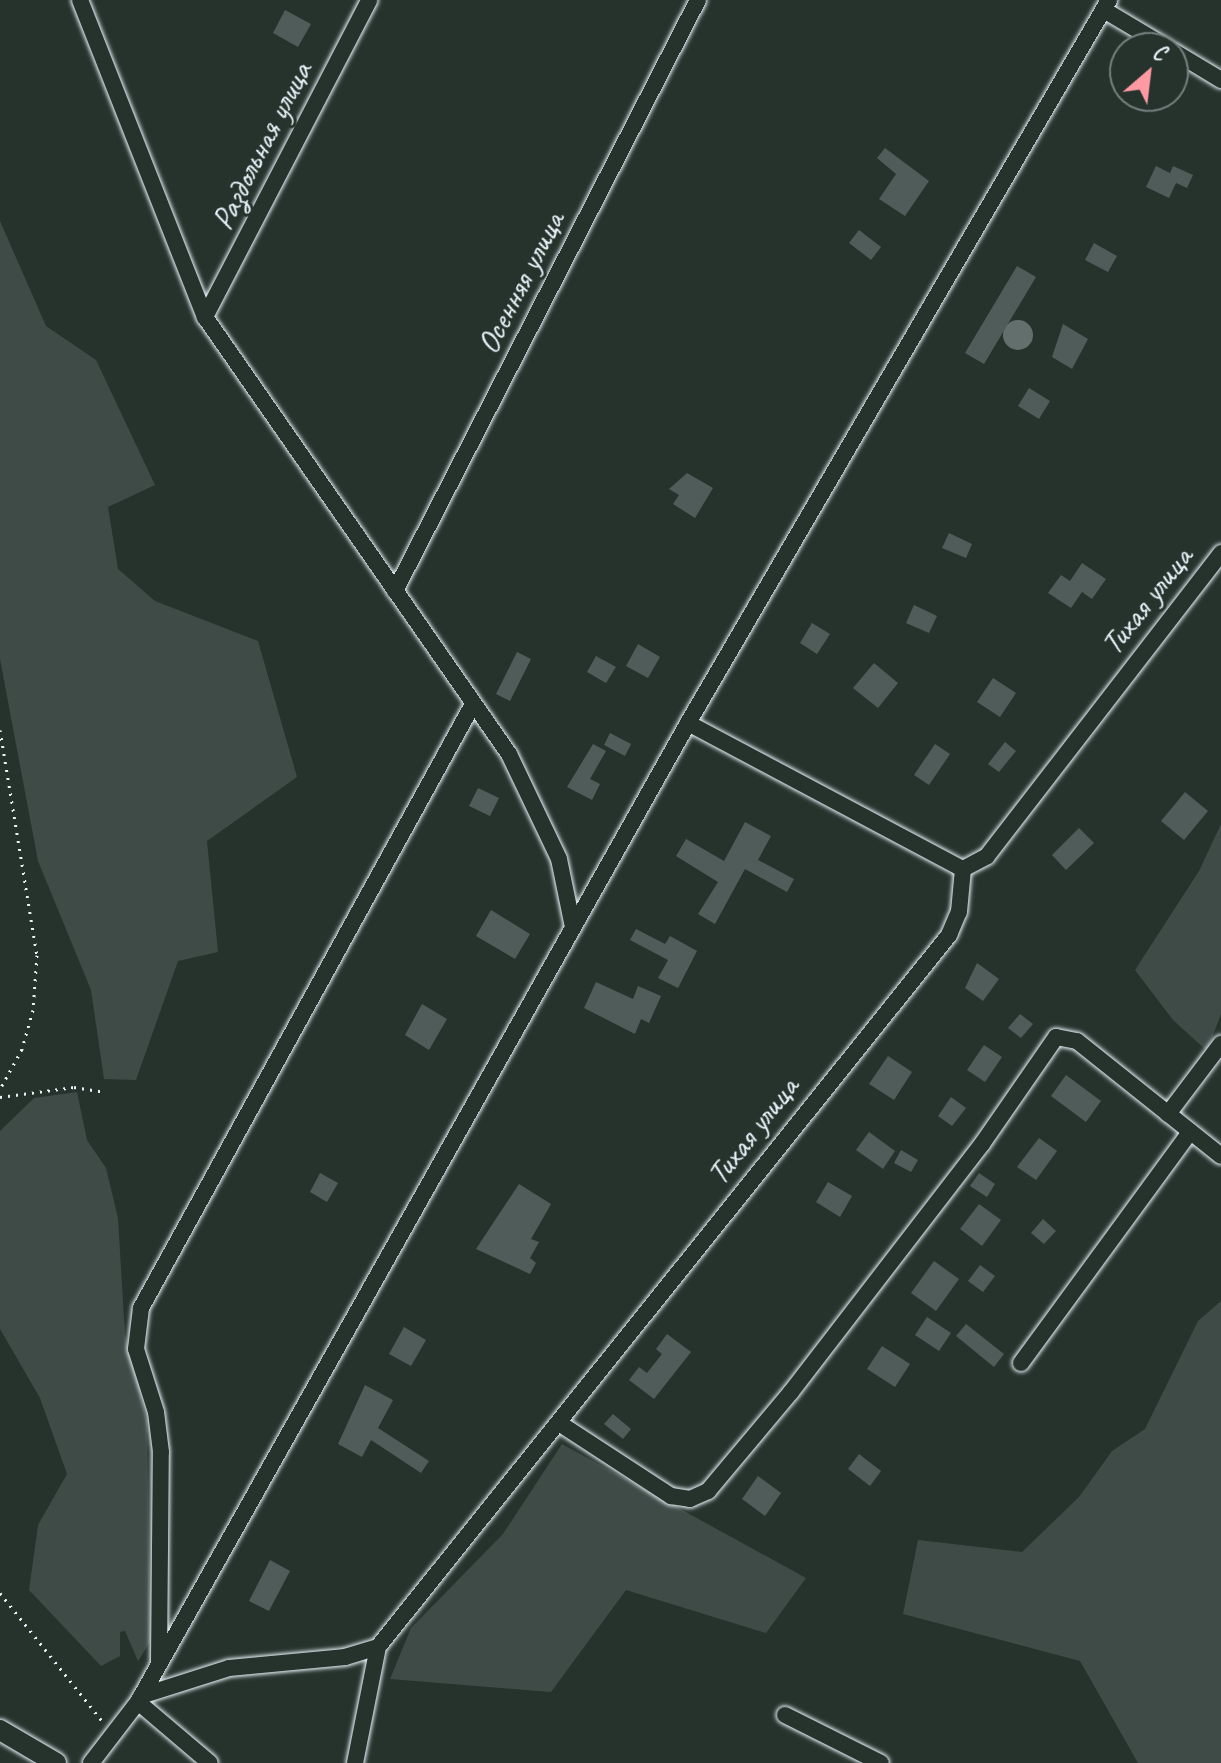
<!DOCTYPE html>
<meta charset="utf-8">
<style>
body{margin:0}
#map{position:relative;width:1221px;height:1763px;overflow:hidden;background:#26332d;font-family:Caveat,sans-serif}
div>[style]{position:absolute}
.green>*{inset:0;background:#3e4b47}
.water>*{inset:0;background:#636f6d}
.round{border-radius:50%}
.building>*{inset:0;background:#505c59}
.path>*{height:3px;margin-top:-1.5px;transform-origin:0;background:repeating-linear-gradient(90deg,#e8f1f8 0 2px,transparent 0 8px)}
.roads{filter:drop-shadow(0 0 2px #e8f1f8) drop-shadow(0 0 2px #e8f1f8)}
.minor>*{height:16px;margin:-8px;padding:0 8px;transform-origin:8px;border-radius:8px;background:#26332d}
.tertiary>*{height:20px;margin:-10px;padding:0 10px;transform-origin:10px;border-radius:10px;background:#26332d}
span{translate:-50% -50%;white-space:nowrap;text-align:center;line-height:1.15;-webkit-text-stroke:6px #26332d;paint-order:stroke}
.street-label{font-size:32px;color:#e8f1f8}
.north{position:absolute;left:1109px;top:32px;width:80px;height:80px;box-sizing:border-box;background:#26332d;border:2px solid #747f7e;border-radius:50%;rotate:28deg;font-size:22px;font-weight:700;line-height:32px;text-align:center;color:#e8f1f8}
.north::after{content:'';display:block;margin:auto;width:28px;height:36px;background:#ff9aa2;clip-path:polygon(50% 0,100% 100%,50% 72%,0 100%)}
</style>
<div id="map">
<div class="green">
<i style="clip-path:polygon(0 221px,46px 326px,96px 360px,155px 485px,108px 507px,118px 569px,155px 601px,258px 641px,297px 777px,207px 841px,218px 952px,178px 961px,136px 1080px,104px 1079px,91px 990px,38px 861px,0 659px)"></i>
<i style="clip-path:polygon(1221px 824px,1221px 1014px,1207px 1051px,1173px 1020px,1135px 970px,1199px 871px)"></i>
<i style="clip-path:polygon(77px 1092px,87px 1140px,106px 1168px,118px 1218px,125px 1335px,147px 1421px,150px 1642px,138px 1661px,125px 1631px,120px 1632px,120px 1656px,101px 1666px,29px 1590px,38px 1525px,67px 1474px,40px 1398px,0 1329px,0 1131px,34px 1098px)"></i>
<i style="clip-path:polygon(1221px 1301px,1221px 1763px,1138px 1763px,1080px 1661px,903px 1614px,918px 1540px,1022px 1552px,1079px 1497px,1112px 1451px,1145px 1429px,1198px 1321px)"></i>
<i style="clip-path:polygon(562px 1444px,806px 1578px,766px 1633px,626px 1590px,551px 1692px,390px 1679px,411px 1628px,503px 1534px)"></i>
</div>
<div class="water">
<i class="round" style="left:1003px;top:320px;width:30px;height:30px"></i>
</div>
<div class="building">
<i style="clip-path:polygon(285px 10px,311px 24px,298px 47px,273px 33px)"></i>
<i style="clip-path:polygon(885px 148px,929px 181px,905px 216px,879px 199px,896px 174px,877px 158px)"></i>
<i style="clip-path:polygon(1156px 166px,1170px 173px,1173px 166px,1193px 175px,1187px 188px,1176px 183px,1169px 198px,1146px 187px)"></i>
<i style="clip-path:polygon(859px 230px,881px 247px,871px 260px,849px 243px)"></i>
<i style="clip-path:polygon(1094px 243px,1117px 256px,1108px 272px,1085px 260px)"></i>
<i style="clip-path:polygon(1017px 266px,1036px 277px,984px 364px,965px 353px)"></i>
<i style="clip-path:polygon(1063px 324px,1088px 339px,1072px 369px,1052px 357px)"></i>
<i style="clip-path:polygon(1029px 388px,1050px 401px,1039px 419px,1018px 406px)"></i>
<i style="clip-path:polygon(687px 473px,713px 488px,695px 518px,673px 504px,679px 495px,669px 489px)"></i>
<i style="clip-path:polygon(949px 533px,972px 544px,966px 558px,942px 548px)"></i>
<i style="clip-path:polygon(1082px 563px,1106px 579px,1092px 599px,1082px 592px,1071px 608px,1048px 593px,1061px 575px,1070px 581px)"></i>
<i style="clip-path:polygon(914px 605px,937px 616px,929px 633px,906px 623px)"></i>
<i style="clip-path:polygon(812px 623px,830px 634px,817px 654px,800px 643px)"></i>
<i style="clip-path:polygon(638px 644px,660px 657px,648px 678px,626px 666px)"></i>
<i style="clip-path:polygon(517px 652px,531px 659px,510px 701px,496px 694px)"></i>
<i style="clip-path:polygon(596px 656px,616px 667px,606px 683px,587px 672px)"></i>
<i style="clip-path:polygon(874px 663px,898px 683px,878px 708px,853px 688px)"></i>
<i style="clip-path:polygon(993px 678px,1016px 693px,1000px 717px,977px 702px)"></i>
<i style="clip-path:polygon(610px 733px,631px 744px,625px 756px,604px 745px)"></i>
<i style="clip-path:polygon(1005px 742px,1016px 751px,999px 772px,988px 764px)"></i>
<i style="clip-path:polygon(593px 744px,606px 751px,590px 779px,600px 784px,592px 800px,567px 787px)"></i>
<i style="clip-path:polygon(935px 744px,950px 754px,929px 785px,914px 775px)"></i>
<i style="clip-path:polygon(478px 788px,499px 798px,490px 816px,469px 806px)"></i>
<i style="clip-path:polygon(1185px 792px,1208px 811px,1184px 840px,1161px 821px)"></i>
<i style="clip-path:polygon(745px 822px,771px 836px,758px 860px,794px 879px,787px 892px,745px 869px,715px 924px,698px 914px,718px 882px,676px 856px,686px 839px,724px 861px)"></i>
<i style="clip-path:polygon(1079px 828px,1094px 843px,1066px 870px,1052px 855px)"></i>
<i style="clip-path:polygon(491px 910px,530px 934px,515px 959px,476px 936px)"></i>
<i style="clip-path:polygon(636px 929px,665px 944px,670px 936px,697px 951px,678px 988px,658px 978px,668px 960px,630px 940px)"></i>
<i style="clip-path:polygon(977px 963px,999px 979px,983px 1001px,965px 988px)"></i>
<i style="clip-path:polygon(596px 982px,633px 999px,638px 986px,661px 996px,649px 1023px,641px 1019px,635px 1034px,584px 1008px)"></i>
<i style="clip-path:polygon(422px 1004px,447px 1019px,429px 1050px,405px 1035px)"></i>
<i style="clip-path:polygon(1020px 1014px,1033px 1024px,1021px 1038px,1008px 1028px)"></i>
<i style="clip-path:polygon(984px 1045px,1002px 1057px,985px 1082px,967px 1070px)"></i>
<i style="clip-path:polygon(888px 1056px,912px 1072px,894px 1100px,869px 1084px)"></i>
<i style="clip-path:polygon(1066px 1075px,1101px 1101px,1086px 1122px,1051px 1096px)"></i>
<i style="clip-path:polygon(951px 1097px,966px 1108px,952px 1126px,938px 1116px)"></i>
<i style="clip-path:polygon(869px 1132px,895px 1151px,883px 1169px,856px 1150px)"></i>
<i style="clip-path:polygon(1039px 1138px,1057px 1151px,1036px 1180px,1017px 1167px)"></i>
<i style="clip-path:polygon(901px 1150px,918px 1160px,911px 1172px,894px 1163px)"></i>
<i style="clip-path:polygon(320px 1173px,338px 1183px,327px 1202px,310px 1192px)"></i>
<i style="clip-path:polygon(979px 1173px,995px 1184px,987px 1197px,970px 1186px)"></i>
<i style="clip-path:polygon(828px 1182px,852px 1196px,840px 1217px,816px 1202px)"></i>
<i style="clip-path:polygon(519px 1184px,551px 1204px,531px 1239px,539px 1242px,530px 1258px,536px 1263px,530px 1274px,476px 1249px)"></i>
<i style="clip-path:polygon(979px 1204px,1001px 1220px,982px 1246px,960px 1229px)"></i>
<i style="clip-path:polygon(1043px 1219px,1056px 1231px,1044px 1244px,1031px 1233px)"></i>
<i style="clip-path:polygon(934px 1261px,959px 1279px,936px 1311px,911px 1293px)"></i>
<i style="clip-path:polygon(980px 1265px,995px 1276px,983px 1292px,968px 1281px)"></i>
<i style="clip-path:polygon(927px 1317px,951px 1333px,939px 1351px,915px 1335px)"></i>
<i style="clip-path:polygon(966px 1324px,1004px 1354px,994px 1367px,956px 1336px)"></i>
<i style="clip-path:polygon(404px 1327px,426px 1340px,411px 1366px,389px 1354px)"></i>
<i style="clip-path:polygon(667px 1334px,691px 1352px,654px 1399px,629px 1380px,639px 1367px,647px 1373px,662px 1354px,656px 1349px)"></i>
<i style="clip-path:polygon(882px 1346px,910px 1364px,895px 1387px,867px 1369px)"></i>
<i style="clip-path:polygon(365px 1385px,393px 1400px,378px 1428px,429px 1461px,421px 1473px,371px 1440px,362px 1457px,338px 1444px)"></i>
<i style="clip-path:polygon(613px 1414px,631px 1429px,623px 1439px,604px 1424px)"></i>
<i style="clip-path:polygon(859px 1454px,881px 1471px,870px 1486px,848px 1469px)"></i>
<i style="clip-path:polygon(758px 1476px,781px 1493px,765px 1516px,742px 1499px)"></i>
<i style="clip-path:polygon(270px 1560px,290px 1571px,269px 1611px,249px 1601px)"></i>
</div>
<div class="path">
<i style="left:0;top:730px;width:228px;rotate:80.7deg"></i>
<i style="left:37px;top:955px;width:55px;rotate:94.2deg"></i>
<i style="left:33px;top:1010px;width:41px;rotate:105.8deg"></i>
<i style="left:22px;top:1049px;width:46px;rotate:118.8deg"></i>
<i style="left:0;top:1097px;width:75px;rotate:-7.7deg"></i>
<i style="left:74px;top:1087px;width:30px;rotate:9deg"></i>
<i style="left:0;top:1593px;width:165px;rotate:51.4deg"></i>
</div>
<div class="roads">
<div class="minor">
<i style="left:80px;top:0;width:341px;rotate:68.5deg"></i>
<i style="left:205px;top:317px;width:532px;rotate:55.18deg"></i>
<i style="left:509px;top:754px;width:116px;rotate:64.5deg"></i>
<i style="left:559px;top:859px;width:69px;rotate:78.4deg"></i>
<i style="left:1104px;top:10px;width:74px;rotate:30.7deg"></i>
<i style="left:1173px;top:51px;width:56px;rotate:31.1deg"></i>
<i style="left:205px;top:317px;width:357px;rotate:-62.6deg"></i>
<i style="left:395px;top:591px;width:664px;rotate:-62.86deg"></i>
<i style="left:688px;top:723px;width:311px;rotate:28deg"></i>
<i style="left:1168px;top:1114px;width:88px;rotate:-52.9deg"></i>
<i style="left:1021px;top:1363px;width:286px;rotate:-53.8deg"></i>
<i style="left:559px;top:1423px;width:134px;rotate:33.1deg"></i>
<i style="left:671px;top:1496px;width:19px;rotate:9deg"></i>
<i style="left:690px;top:1499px;width:20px;rotate:-24deg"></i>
<i style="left:708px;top:1491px;width:129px;rotate:-50deg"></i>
<i style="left:791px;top:1392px;width:313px;rotate:-52.4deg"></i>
<i style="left:982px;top:1144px;width:130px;rotate:-55.3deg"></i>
<i style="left:1056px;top:1037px;width:21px;rotate:11deg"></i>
<i style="left:1077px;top:1041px;width:184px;rotate:38.6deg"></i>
<i style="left:159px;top:1663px;width:211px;rotate:-89.5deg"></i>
<i style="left:161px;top:1452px;width:40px;rotate:-97.1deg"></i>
<i style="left:156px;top:1412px;width:66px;rotate:-107.6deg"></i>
<i style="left:136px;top:1349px;width:41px;rotate:-83deg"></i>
<i style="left:141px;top:1308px;width:689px;rotate:-61.2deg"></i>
<i style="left:141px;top:1696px;width:92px;rotate:-17.7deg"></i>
<i style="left:229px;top:1668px;width:117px;rotate:-5.4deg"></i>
<i style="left:345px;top:1657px;width:34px;rotate:-17deg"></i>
<i style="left:138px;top:1702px;width:94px;rotate:40.3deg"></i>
<i style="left:785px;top:1715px;width:107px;rotate:26.6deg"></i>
<i style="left:91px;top:1763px;width:77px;rotate:-52.4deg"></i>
<i style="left:138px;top:1702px;width:1123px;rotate:-60.67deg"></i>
<i style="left:688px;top:723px;width:837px;rotate:-59.79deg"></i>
<i style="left:355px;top:1763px;width:118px;rotate:-78.8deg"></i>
<i style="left:378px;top:1647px;width:913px;rotate:-51.27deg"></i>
<i style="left:949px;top:935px;width:25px;rotate:-67deg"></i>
<i style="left:959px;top:912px;width:43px;rotate:-84.7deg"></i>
<i style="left:963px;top:869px;width:27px;rotate:-28deg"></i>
<i style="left:987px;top:856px;width:383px;rotate:-52.3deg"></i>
</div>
<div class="tertiary">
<i style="left:0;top:1730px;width:65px;rotate:30.5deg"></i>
</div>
</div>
<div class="street-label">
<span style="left:262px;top:146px;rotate:-63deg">Раздольная улица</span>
<span style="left:521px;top:283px;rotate:-63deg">Осенняя улица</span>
<span style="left:1147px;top:601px;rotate:-52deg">Тихая улица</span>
<span style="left:753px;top:1131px;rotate:-52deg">Тихая улица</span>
</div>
<div class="north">С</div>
</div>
